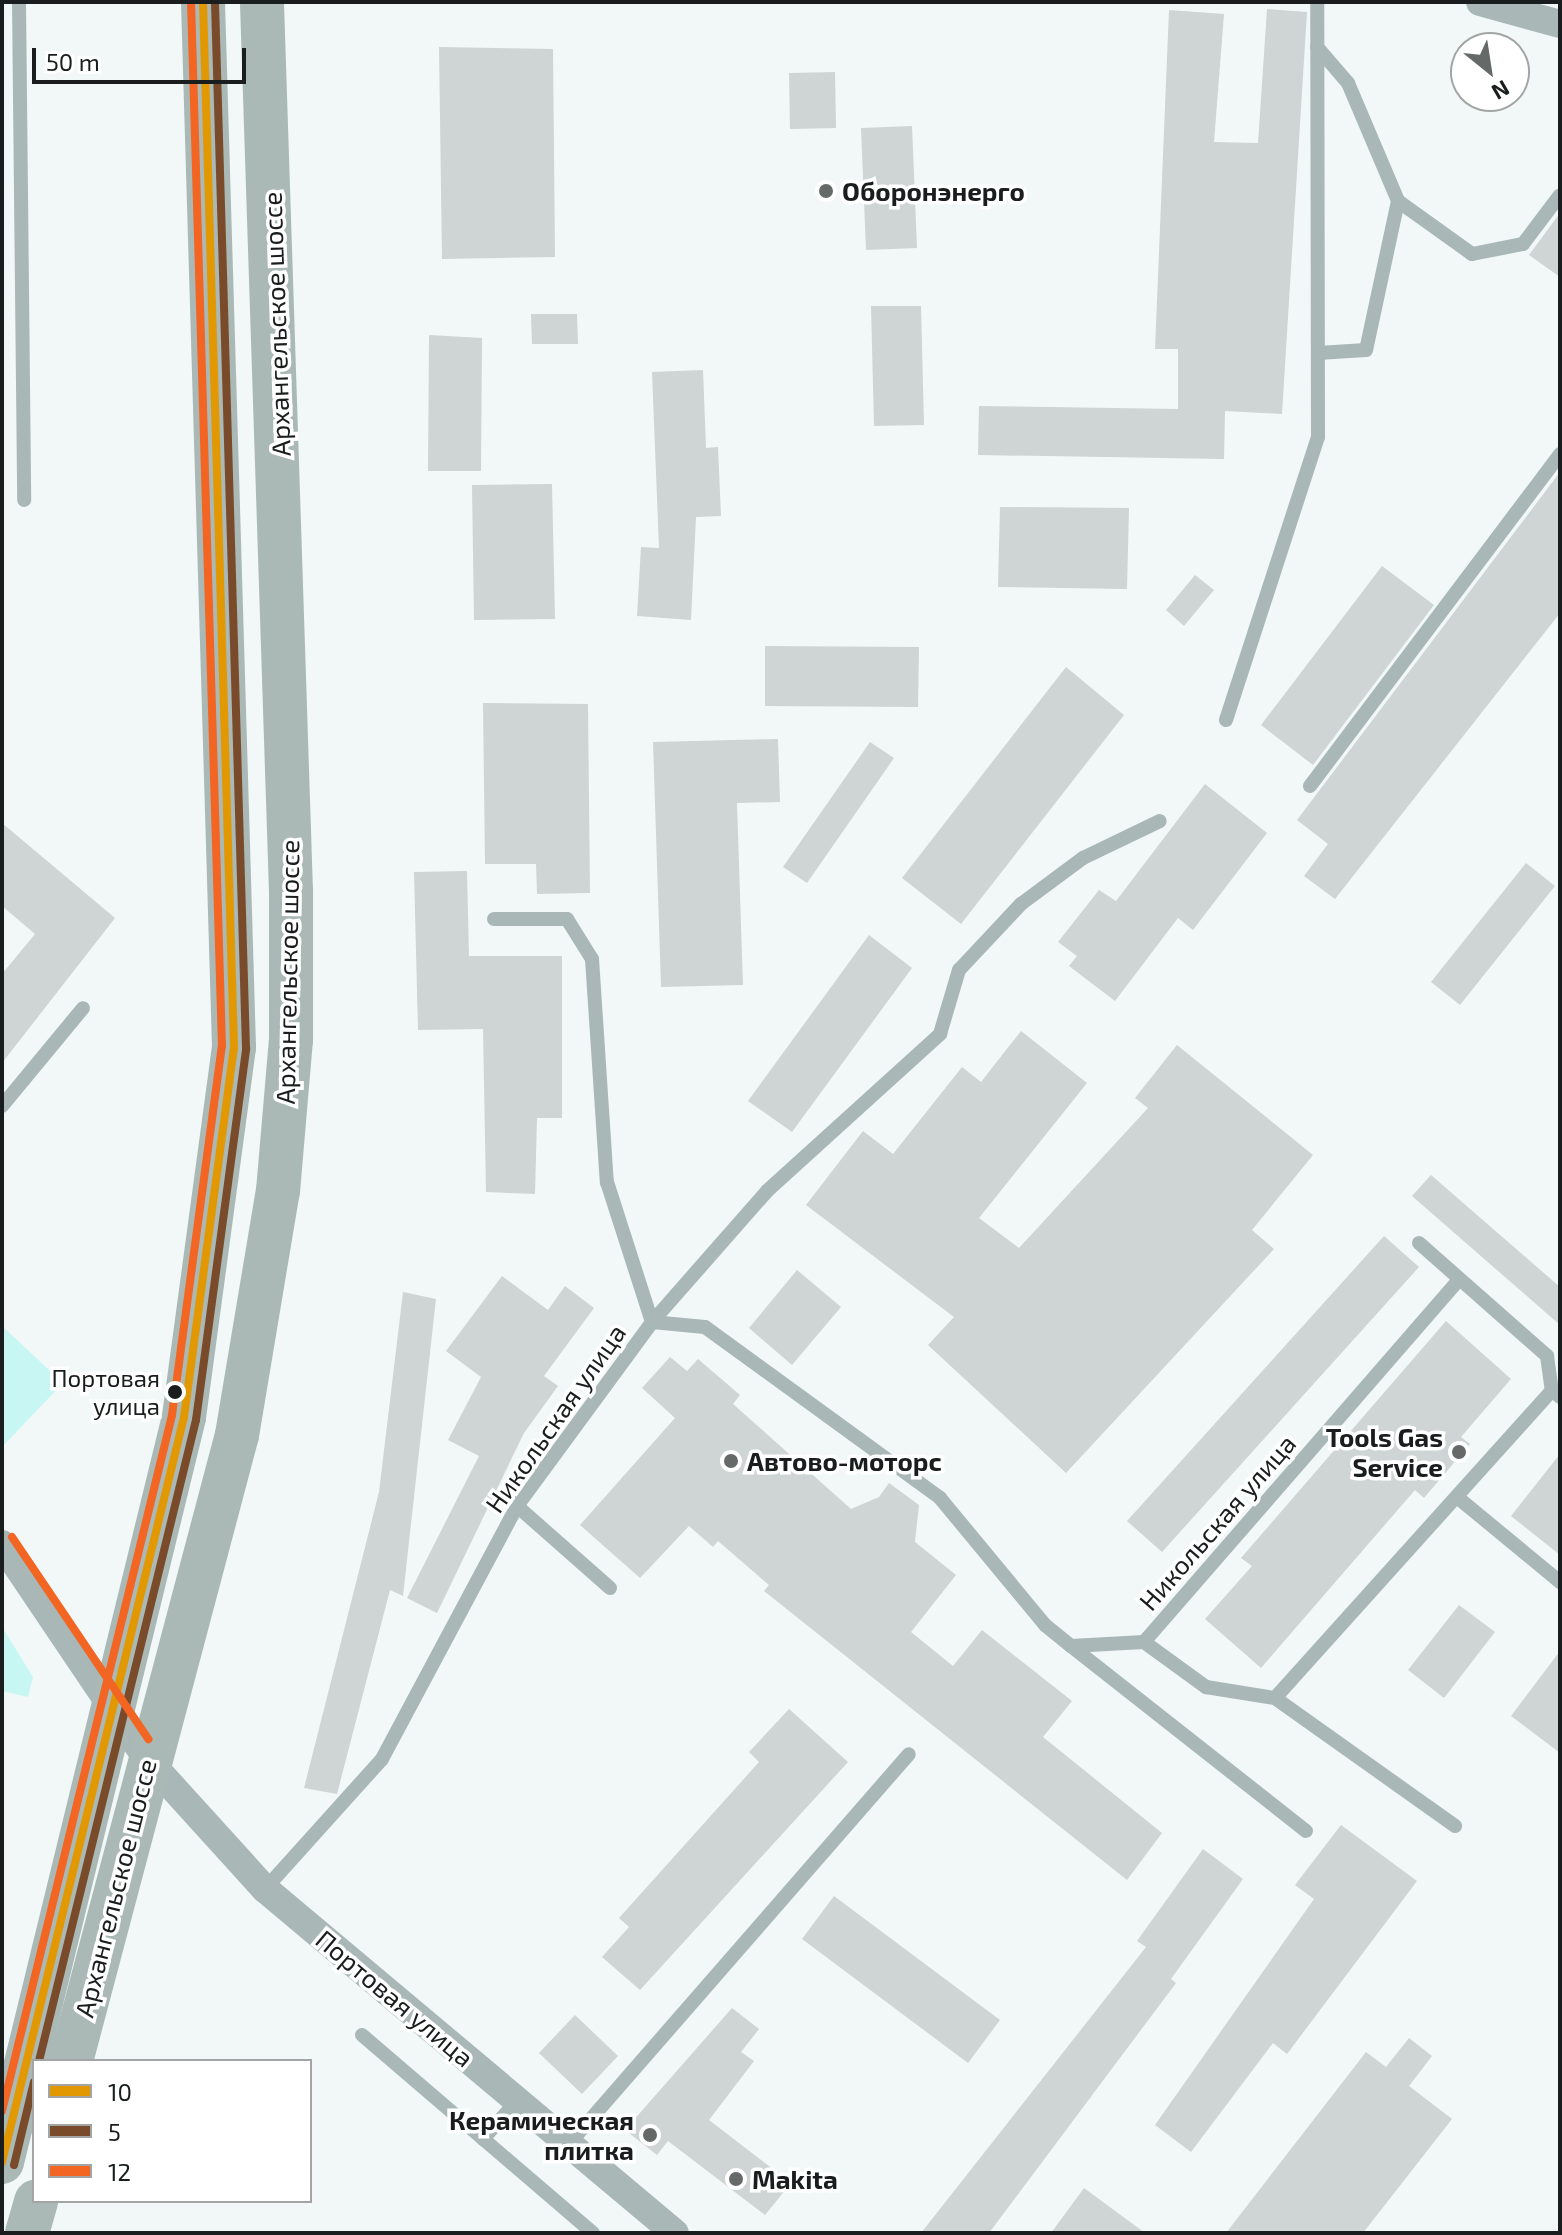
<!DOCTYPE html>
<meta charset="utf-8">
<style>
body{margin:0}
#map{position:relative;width:1562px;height:2235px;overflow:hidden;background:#f1f8f7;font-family:"Exo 2",sans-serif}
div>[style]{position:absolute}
.green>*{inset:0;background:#c8f6f3}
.building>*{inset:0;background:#cfd4d4}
.service>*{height:14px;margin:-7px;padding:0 7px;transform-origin:7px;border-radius:7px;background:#a9b7b6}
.minor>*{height:28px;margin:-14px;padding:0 14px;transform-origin:14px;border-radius:14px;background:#a9b7b6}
.primary>*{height:44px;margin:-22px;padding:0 22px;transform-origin:22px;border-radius:22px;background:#aab8b6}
.bus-1>*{height:8px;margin:-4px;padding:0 4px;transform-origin:4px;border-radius:4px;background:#e19803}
.bus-2>*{height:8px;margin:-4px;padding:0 4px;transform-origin:4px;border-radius:4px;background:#7a4b2a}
.bus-3>*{height:8px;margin:-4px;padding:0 4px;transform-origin:4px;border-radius:4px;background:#f26522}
.dots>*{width:22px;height:22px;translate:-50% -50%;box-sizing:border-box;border:4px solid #fff;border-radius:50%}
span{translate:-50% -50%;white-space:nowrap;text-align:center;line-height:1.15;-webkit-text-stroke:7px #fff;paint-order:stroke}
.bus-label{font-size:24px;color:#191d1d}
.right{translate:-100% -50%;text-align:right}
.poi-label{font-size:26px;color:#191d1d;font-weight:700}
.left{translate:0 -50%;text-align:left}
.street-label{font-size:26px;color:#191d1d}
.frame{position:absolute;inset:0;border:4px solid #191d1d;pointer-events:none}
.legend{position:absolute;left:32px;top:2059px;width:280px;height:144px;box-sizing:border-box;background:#fff;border:2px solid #a3a5a5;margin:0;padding:10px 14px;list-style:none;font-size:24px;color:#191d1d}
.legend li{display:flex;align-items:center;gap:16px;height:40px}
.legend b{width:40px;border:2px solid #a3a5a5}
.north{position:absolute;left:1450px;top:32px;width:80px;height:80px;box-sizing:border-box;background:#fff;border:2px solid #a3a5a5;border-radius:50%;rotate:150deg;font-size:22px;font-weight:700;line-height:32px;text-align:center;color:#191d1d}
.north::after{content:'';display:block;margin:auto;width:28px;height:36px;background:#656a69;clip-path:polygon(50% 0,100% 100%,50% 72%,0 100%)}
.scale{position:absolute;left:32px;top:48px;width:214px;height:36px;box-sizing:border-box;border:4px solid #191d1d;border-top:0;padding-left:10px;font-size:24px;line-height:28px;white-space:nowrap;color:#191d1d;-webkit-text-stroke:6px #fff;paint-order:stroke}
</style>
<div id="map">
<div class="green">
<i style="clip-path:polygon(2px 1326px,63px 1383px,2px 1447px)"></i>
<i style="clip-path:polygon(2px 1627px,33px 1677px,28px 1697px,2px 1691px)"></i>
</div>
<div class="building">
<i style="clip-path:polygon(1267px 9px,1307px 12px,1282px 414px,1225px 411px,1224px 459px,978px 455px,979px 406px,1178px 409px,1178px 349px,1155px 349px,1169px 10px,1224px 14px,1214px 142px,1258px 143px)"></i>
<i style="clip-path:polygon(439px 47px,553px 49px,555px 257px,442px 259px)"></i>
<i style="clip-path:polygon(835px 72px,836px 128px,790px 129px,789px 73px)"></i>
<i style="clip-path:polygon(912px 126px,917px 248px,866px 250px,861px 128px)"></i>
<i style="clip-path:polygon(1560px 213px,1560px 277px,1529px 255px)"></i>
<i style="clip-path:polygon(871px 306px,921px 306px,924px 425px,874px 426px)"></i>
<i style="clip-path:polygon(531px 314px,577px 314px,578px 344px,532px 344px)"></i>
<i style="clip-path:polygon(429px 335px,482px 338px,481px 471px,428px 471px)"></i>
<i style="clip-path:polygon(703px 370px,706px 448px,718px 447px,721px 516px,696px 517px,691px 620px,637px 616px,641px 547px,659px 548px,652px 372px)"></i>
<i style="clip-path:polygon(1560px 472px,1560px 613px,1335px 899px,1304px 876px,1328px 844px,1297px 820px)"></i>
<i style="clip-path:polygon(552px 484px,555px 619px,474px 620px,472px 485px)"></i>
<i style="clip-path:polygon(1000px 507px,1129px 508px,1127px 589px,998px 587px)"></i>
<i style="clip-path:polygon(1382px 566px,1434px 605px,1313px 765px,1261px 725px)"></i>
<i style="clip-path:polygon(1195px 575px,1214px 590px,1184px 626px,1166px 610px)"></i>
<i style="clip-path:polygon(765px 646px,919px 647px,918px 707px,765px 706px)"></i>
<i style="clip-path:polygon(1066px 667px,1124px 715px,961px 924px,902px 878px)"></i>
<i style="clip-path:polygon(483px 703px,588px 704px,590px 893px,537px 894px,536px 864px,485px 864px)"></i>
<i style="clip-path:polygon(778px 739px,780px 802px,737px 803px,743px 985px,661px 987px,653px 742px)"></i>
<i style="clip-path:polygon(870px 742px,894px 758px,807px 883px,783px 867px)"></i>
<i style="clip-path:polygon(1205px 784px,1267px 833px,1193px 930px,1178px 918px,1115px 1001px,1069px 966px,1077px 956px,1058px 942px,1099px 890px,1116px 901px)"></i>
<i style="clip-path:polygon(2px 823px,115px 918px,2px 1063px,2px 974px,35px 934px,2px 906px)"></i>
<i style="clip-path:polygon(1526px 863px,1555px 886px,1460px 1005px,1431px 982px)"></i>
<i style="clip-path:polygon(467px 871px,469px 956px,562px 956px,562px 1118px,537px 1118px,535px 1194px,486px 1192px,483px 1029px,418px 1030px,414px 872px)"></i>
<i style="clip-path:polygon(869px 935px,912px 968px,792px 1132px,748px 1101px)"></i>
<i style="clip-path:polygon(1021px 1031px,1087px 1083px,979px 1218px,1019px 1248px,1148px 1108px,1135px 1098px,1177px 1045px,1313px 1155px,1252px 1230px,1274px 1249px,1066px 1473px,928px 1345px,954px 1317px,806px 1205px,863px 1131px,893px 1154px,962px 1067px,981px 1082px)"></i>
<i style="clip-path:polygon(1431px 1175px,1560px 1287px,1560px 1325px,1412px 1196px)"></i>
<i style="clip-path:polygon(1384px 1236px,1419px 1267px,1162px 1552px,1127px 1521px)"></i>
<i style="clip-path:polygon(797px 1270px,841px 1307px,792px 1365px,749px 1328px)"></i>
<i style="clip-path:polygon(502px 1276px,548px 1310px,565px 1286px,594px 1308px,544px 1376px,558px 1386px,524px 1433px,437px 1613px,407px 1598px,479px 1456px,448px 1440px,481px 1377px,446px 1351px)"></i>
<i style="clip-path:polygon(403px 1292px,436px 1299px,403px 1596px,390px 1590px,337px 1794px,304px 1788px,379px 1492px)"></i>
<i style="clip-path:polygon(1446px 1321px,1511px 1379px,1461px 1437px,1470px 1444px,1424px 1498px,1415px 1490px,1261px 1668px,1205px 1619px,1252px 1566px,1241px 1558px)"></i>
<i style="clip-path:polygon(670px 1357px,687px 1371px,698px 1359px,740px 1395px,733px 1404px,851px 1509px,879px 1497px,889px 1483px,919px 1505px,915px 1542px,956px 1575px,911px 1632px,953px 1666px,982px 1630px,1072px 1701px,1043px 1737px,1162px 1833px,1127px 1880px,764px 1591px,769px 1585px,718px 1541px,713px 1547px,689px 1526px,640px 1578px,580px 1525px,675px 1418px,642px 1388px)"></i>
<i style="clip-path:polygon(1560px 1454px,1560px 1555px,1511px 1516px)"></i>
<i style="clip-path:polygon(1459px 1605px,1495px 1632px,1444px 1698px,1408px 1670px)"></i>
<i style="clip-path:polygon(1560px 1651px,1560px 1753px,1511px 1716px)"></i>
<i style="clip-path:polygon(789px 1709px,848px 1762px,640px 1990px,602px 1957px,629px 1927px,619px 1918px,759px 1762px,749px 1752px)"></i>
<i style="clip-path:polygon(1341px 1825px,1417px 1881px,1287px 2054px,1273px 2043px,1191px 2152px,1155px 2125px,1314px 1899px,1295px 1885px)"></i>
<i style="clip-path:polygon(1203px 1849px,1243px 1879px,1171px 1979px,1176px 1983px,989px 2233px,921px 2233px,1146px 1947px,1137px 1941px)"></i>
<i style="clip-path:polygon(834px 1896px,1000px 2020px,968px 2063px,802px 1939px)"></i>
<i style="clip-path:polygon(732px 2008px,759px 2029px,741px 2052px,754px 2061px,709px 2120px,791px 2183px,765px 2215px,668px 2141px,657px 2155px,625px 2130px)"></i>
<i style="clip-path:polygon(575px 2015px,618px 2056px,582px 2094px,539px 2053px)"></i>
<i style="clip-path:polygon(1409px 2038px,1432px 2056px,1409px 2086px,1452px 2119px,1363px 2233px,1226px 2233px,1366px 2052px,1386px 2067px)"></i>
<i style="clip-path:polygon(1084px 2188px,1145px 2233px,1051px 2233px)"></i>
</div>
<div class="service">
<i style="left:19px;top:2px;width:498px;rotate:89.4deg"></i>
<i style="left:1317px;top:47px;width:48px;rotate:49.3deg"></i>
<i style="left:1348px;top:83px;width:128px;rotate:67deg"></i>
<i style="left:1398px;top:201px;width:152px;rotate:102.1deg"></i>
<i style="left:1366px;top:350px;width:48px;rotate:176.4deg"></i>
<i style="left:1398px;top:201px;width:91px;rotate:35.6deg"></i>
<i style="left:1472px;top:254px;width:52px;rotate:-11.1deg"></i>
<i style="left:1523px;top:244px;width:61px;rotate:-52.9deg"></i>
<i style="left:1226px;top:720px;width:298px;rotate:-72deg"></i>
<i style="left:1318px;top:437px;width:435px;rotate:-90.1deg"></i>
<i style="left:1310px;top:786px;width:416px;rotate:-53deg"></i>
<i style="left:494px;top:919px;width:73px"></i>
<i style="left:567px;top:919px;width:47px;rotate:58deg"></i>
<i style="left:592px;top:959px;width:224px;rotate:86.2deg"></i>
<i style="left:607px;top:1182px;width:147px;rotate:72.2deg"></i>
<i style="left:2px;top:1106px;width:127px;rotate:-50.4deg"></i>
<i style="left:1419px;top:1243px;width:171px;rotate:41.4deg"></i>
<i style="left:1547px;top:1356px;width:34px;rotate:82deg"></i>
<i style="left:1552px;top:1390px;width:11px;rotate:41deg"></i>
<i style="left:652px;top:1322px;width:53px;rotate:5.4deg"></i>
<i style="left:705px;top:1327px;width:291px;rotate:36deg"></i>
<i style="left:940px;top:1498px;width:165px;rotate:50.4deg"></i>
<i style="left:1045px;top:1625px;width:33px;rotate:39deg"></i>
<i style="left:1071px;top:1646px;width:73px;rotate:-3.1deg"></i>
<i style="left:1144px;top:1642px;width:478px;rotate:-49deg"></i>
<i style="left:1457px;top:1497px;width:134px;rotate:39.5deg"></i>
<i style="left:517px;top:1506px;width:124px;rotate:41.4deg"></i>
<i style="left:1144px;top:1642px;width:77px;rotate:36deg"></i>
<i style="left:1206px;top:1687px;width:70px;rotate:9.1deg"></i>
<i style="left:1275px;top:1698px;width:414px;rotate:-48deg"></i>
<i style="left:1071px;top:1646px;width:299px;rotate:38.2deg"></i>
<i style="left:1275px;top:1698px;width:221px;rotate:35.4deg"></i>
<i style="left:265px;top:1889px;width:175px;rotate:-48deg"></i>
<i style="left:382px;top:1759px;width:287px;rotate:-61.9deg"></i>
<i style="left:517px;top:1506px;width:228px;rotate:-53.7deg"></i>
<i style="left:652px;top:1322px;width:174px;rotate:-48.7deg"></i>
<i style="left:767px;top:1191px;width:234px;rotate:-42.2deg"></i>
<i style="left:940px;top:1034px;width:67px;rotate:-73.5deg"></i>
<i style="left:959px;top:970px;width:91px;rotate:-46.8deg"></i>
<i style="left:1021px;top:904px;width:77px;rotate:-36.6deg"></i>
<i style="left:1083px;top:858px;width:85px;rotate:-25.7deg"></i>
<i style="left:362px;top:2035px;width:304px;rotate:40.6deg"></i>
<i style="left:483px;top:2139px;width:51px;rotate:-48.2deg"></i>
<i style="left:569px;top:2144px;width:517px;rotate:-48.92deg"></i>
</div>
<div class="minor">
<i style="left:1480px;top:2px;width:83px;rotate:15.4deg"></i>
<i style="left:2px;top:1544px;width:259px;rotate:56deg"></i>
<i style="left:147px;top:1759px;width:176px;rotate:47.8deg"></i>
<i style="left:265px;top:1889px;width:535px;rotate:40deg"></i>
</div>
<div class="primary">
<i style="left:71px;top:2061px;width:648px;rotate:-75.15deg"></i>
<i style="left:237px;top:1435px;width:247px;rotate:-80.5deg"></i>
<i style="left:278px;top:1191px;width:152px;rotate:-85.1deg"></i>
<i style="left:291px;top:1040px;width:148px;rotate:-90deg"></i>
<i style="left:291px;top:892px;width:890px;rotate:-91.87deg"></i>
<i style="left:2px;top:2162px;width:767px;rotate:-76.27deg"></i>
<i style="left:184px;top:1417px;width:373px;rotate:-82.3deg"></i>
<i style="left:234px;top:1047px;width:1045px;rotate:-91.7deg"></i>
<i style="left:27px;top:2233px;width:33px;rotate:-74deg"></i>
</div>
<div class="bus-1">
<i style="left:2px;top:2162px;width:767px;rotate:-76.27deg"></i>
<i style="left:184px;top:1417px;width:373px;rotate:-82.3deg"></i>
<i style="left:234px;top:1047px;width:1045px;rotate:-91.7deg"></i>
</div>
<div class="bus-2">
<i style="left:39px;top:2061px;width:660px;rotate:-76.24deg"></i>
<i style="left:196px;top:1420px;width:375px;rotate:-82.3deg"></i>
<i style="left:246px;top:1048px;width:1046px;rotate:-91.7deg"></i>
<i style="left:14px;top:2165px;width:85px;rotate:-76.5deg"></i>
</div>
<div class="bus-3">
<i style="left:12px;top:1537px;width:244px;rotate:56deg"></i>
<i style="left:2px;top:2111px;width:716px;rotate:-76.27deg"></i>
<i style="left:172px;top:1415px;width:372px;rotate:-82.3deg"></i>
<i style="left:222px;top:1046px;width:1044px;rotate:-91.7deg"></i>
</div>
<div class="dots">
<i style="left:826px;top:191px;background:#656a69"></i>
<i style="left:175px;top:1392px;background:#191d1d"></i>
<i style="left:1459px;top:1452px;background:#656a69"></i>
<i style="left:731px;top:1461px;background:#656a69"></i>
<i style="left:650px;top:2135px;background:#656a69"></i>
<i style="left:736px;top:2179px;background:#656a69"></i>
</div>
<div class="bus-label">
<span class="right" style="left:160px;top:1392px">Портовая<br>улица</span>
</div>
<div class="poi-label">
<span class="left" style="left:842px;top:191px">Оборонэнерго</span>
<span class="right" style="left:1443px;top:1452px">Tools Gas<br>Service</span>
<span class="left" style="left:747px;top:1461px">Автово-моторс</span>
<span class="right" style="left:634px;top:2135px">Керамическая<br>плитка</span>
<span class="left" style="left:752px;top:2179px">Makita</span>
</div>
<div class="street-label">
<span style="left:276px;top:324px;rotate:-92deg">Архангельское шоссе</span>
<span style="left:287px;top:972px;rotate:-89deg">Архангельское шоссе</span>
<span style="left:555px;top:1418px;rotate:-55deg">Никольская улица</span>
<span style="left:1217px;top:1522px;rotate:-49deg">Никольская улица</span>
<span style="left:115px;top:1888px;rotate:-76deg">Архангельское шоссе</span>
<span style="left:395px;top:1998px;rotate:40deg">Портовая улица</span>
</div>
<div class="frame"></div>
<ul class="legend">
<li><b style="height:10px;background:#e19803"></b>10</li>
<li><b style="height:10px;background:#7a4b2a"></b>5</li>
<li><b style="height:10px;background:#f26522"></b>12</li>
</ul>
<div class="north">N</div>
<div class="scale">50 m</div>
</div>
